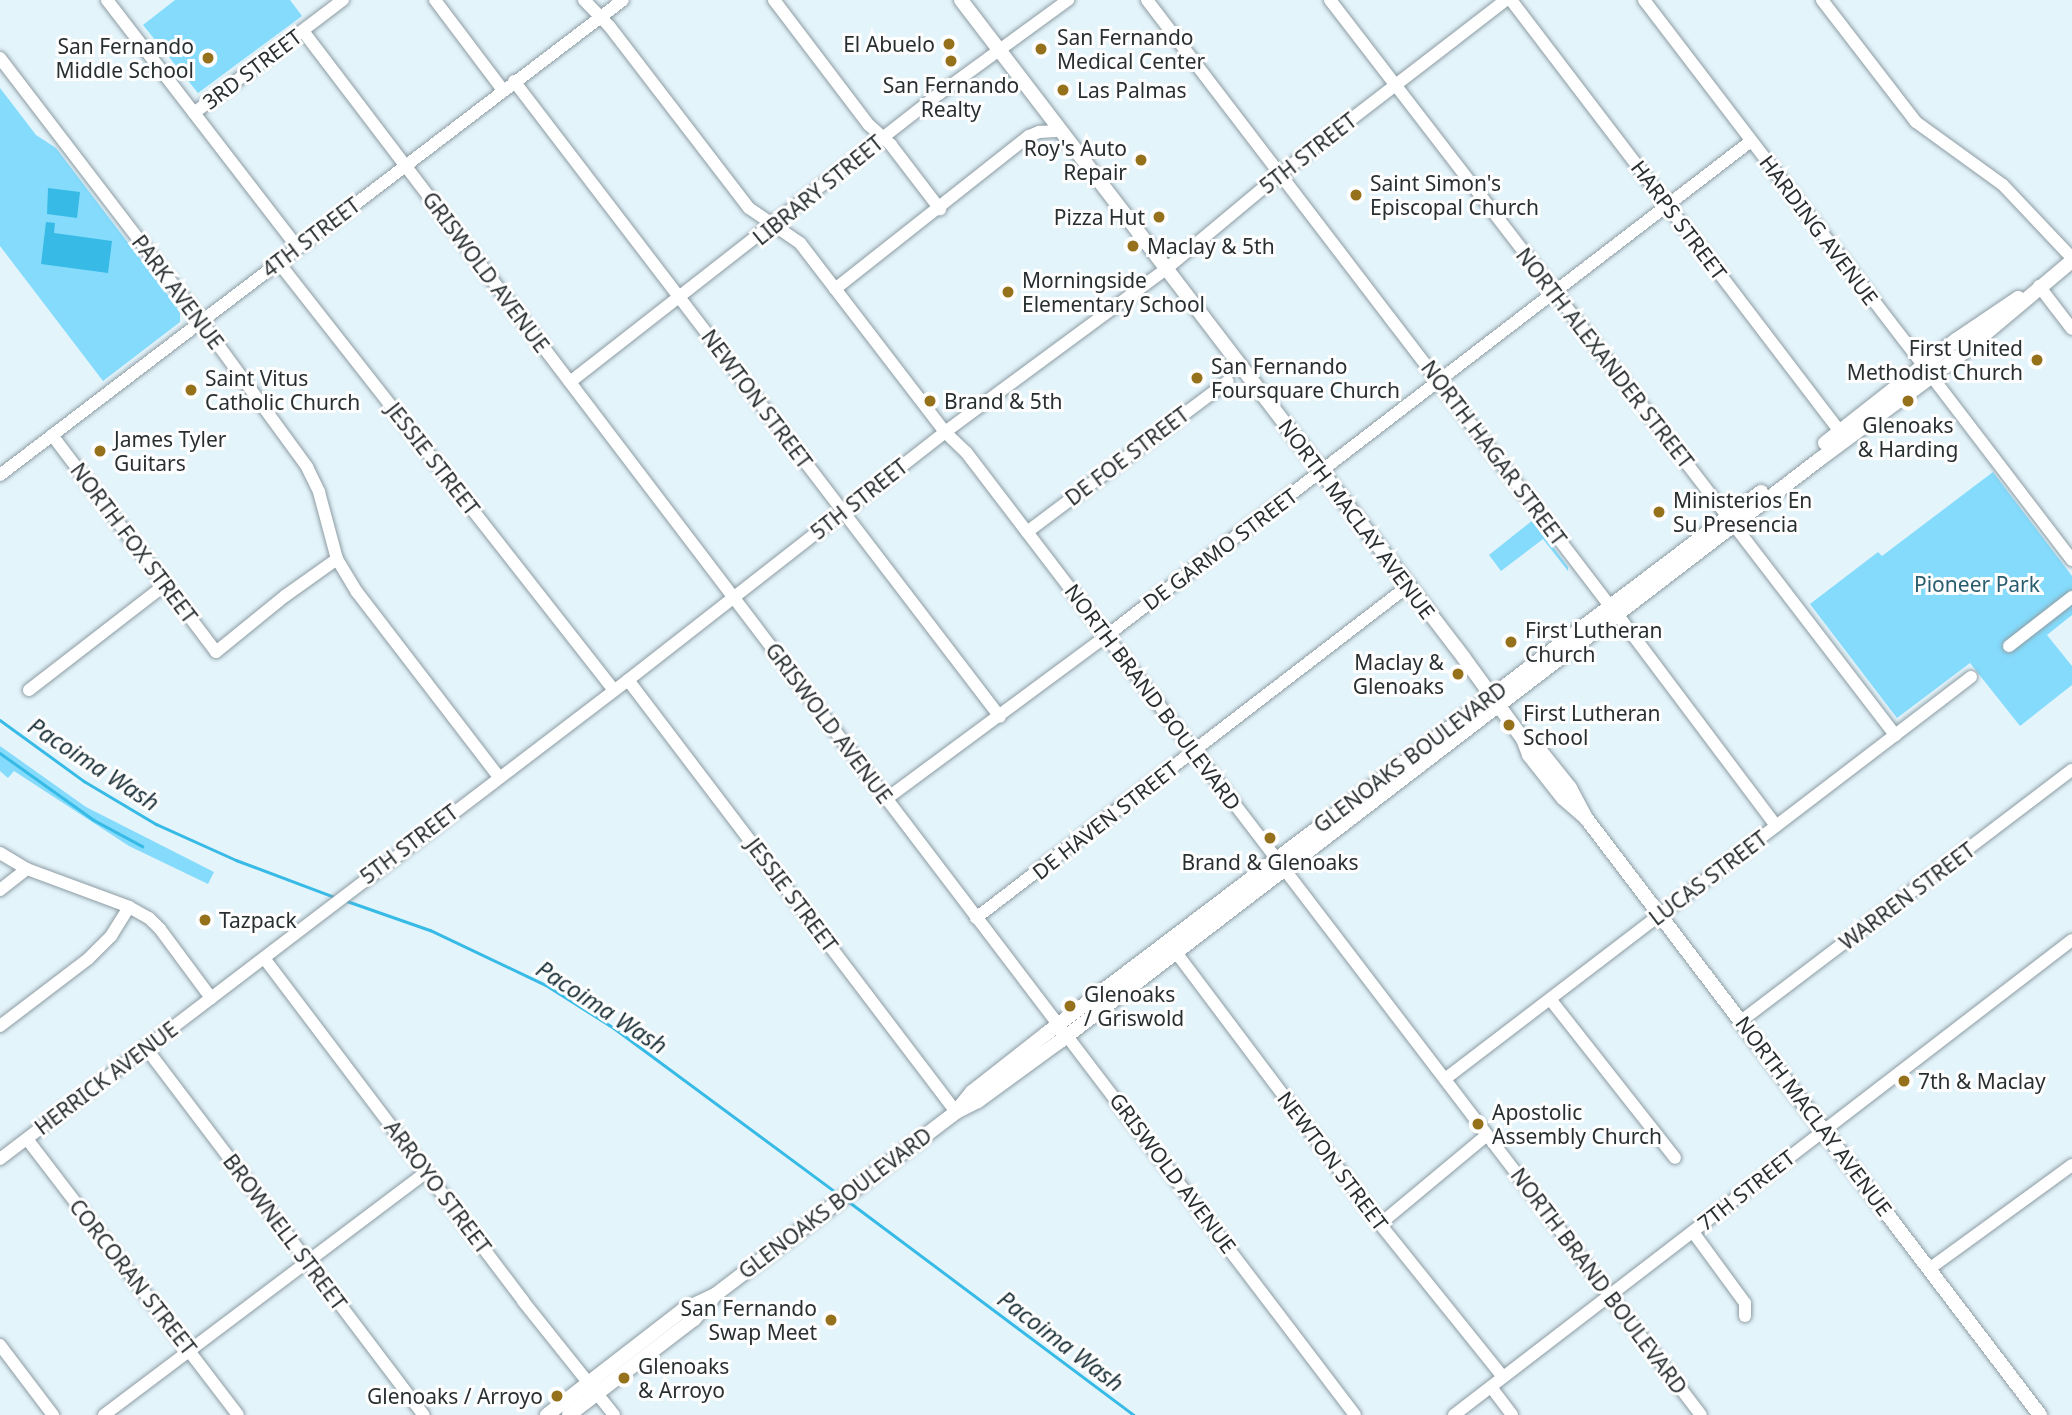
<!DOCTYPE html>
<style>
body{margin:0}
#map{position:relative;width:2072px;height:1415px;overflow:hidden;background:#e4f4fb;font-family:"Noto Sans",sans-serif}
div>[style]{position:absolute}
.green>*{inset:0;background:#84dbfc}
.water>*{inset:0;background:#37bbe6}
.stream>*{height:2.5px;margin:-1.25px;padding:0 1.25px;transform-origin:1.25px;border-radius:1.25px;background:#37bbe6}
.roads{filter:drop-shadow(0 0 2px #8d9ca3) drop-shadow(0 0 2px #8d9ca3)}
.minor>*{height:12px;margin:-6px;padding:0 6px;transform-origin:6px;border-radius:6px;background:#fff}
.major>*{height:14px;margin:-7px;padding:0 7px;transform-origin:7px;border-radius:7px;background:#fff}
.dots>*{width:19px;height:19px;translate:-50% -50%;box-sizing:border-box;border:4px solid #fefefe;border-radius:50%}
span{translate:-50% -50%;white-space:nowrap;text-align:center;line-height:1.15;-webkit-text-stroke:6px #fefefe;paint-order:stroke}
.poi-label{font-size:21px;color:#292f31}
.left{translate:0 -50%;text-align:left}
.right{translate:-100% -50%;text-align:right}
.street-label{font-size:21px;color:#292f31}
.park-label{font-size:21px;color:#295c6f}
.water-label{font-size:23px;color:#1b3038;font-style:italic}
</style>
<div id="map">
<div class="green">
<i style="clip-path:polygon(175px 0,290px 0,302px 16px,198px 93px,143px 25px)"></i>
<i style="clip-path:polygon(0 88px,36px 135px,56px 148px,180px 311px,180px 322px,103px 381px,0 246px)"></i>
<i style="clip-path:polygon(1993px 472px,2072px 576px,2072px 615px,2047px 635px,2072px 666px,2072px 685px,2020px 726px,1970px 663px,1897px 718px,1810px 604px,1878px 552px,1882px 556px)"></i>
<i style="clip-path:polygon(1533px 520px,1568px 567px,1568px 571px,1543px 539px,1501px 571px,1489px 555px)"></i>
<i style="clip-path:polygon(0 746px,86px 807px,214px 872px,208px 884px,129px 846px,14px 771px,8px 778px,0 771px)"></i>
</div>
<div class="water">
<i style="clip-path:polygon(48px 188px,80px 192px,77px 218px,47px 214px)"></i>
<i style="clip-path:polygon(46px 222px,55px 223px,54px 233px,112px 241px,108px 273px,41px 264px)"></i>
</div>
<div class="stream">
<i style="left:0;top:720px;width:104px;rotate:36deg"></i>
<i style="left:84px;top:781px;width:84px;rotate:30.8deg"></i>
<i style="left:156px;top:824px;width:88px;rotate:24.2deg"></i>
<i style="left:236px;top:860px;width:108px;rotate:20.6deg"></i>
<i style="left:0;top:753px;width:115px;rotate:35.5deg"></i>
<i style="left:94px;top:820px;width:55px;rotate:28.4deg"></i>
<i style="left:347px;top:901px;width:88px;rotate:19.3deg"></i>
<i style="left:430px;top:930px;width:128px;rotate:25.4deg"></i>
<i style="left:546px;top:985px;width:80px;rotate:32.3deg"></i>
<i style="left:614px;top:1028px;width:281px;rotate:36.5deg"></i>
<i style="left:848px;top:1201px;width:357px;rotate:36.8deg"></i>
</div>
<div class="roads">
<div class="minor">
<i style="left:107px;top:0;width:313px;rotate:52.4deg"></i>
<i style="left:435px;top:0;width:111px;rotate:53deg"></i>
<i style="left:584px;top:0;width:37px;rotate:46deg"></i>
<i style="left:610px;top:27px;width:228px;rotate:52.5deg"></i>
<i style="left:749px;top:208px;width:62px;rotate:34.5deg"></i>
<i style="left:800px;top:243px;width:238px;rotate:52.5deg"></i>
<i style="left:945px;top:432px;width:29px;rotate:44deg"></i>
<i style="left:966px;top:452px;width:1211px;rotate:52.65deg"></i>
<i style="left:774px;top:0;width:157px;rotate:52.8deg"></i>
<i style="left:869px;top:125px;width:30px;rotate:42deg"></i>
<i style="left:891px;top:145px;width:81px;rotate:52.6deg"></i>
<i style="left:1147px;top:0;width:763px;rotate:52.62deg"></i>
<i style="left:1330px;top:0;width:652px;rotate:52.41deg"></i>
<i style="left:1511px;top:0;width:549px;rotate:52.69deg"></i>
<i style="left:1644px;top:0;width:705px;rotate:52.61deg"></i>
<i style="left:1822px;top:0;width:154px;rotate:52.4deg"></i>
<i style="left:1916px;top:122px;width:107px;rotate:35.9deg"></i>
<i style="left:2003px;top:185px;width:100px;rotate:46.6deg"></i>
<i style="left:303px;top:31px;width:1738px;rotate:52.76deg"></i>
<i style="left:0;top:58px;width:330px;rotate:52.6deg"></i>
<i style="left:200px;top:320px;width:182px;rotate:53.9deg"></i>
<i style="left:307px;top:467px;width:28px;rotate:64deg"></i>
<i style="left:319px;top:492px;width:69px;rotate:75deg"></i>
<i style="left:337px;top:559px;width:39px;rotate:59deg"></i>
<i style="left:357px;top:592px;width:233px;rotate:52.5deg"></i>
<i style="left:514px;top:81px;width:800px;rotate:52.61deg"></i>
<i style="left:194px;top:113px;width:187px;rotate:-37.2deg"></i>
<i style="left:279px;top:263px;width:541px;rotate:51.9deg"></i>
<i style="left:2039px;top:286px;width:54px;rotate:52.5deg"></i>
<i style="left:835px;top:289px;width:247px;rotate:-38.3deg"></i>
<i style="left:1029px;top:136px;width:11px;rotate:-22deg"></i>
<i style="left:1039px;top:132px;width:22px;rotate:-3deg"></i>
<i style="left:570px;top:382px;width:468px;rotate:-38deg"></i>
<i style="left:939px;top:94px;width:160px;rotate:-36.1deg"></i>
<i style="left:52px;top:435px;width:272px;rotate:52.9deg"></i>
<i style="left:216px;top:652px;width:89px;rotate:-39.1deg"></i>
<i style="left:285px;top:596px;width:64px;rotate:-35.4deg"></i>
<i style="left:0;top:475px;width:783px;rotate:-37.32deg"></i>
<i style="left:1734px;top:525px;width:265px;rotate:52.5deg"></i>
<i style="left:1027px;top:532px;width:251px;rotate:-36.9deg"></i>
<i style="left:1617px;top:614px;width:265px;rotate:53.1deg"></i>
<i style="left:2009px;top:646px;width:80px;rotate:-37.9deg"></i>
<i style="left:628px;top:680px;width:542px;rotate:52.79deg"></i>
<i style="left:29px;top:690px;width:172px;rotate:-37.7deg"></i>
<i style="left:886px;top:799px;width:284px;rotate:-36.5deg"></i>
<i style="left:1114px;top:630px;width:803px;rotate:-37.51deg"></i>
<i style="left:0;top:853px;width:31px;rotate:31deg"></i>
<i style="left:27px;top:869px;width:109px;rotate:20.4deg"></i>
<i style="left:129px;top:907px;width:23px;rotate:29deg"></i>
<i style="left:149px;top:918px;width:16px;rotate:45deg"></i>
<i style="left:160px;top:929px;width:86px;rotate:53.5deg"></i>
<i style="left:0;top:890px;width:34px;rotate:-38deg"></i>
<i style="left:976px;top:918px;width:533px;rotate:-37.54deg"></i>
<i style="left:1172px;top:947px;width:346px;rotate:53.1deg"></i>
<i style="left:1380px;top:1224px;width:196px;rotate:51.2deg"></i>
<i style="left:264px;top:958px;width:430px;rotate:52.9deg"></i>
<i style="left:523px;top:1301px;width:146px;rotate:51.4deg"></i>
<i style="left:1550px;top:999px;width:202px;rotate:51.8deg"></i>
<i style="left:1741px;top:1021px;width:415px;rotate:-37.2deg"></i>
<i style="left:0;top:1026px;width:111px;rotate:-37.3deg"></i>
<i style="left:88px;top:959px;width:33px;rotate:-45deg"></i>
<i style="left:111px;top:936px;width:34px;rotate:-58deg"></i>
<i style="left:146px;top:1048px;width:460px;rotate:52.9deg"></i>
<i style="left:1445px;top:1079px;width:662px;rotate:-37.39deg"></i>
<i style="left:27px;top:1139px;width:347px;rotate:52.6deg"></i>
<i style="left:0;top:1159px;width:790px;rotate:-37.33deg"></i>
<i style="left:628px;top:680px;width:402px;rotate:-38deg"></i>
<i style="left:945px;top:432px;width:275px;rotate:-36.4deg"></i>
<i style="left:1166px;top:269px;width:148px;rotate:-39.8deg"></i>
<i style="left:1280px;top:174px;width:285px;rotate:-37.6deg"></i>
<i style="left:1380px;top:1224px;width:139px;rotate:-39.8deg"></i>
<i style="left:1693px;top:1232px;width:88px;rotate:53.8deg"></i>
<i style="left:1745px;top:1303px;width:13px;rotate:90deg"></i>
<i style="left:1929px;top:1269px;width:177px;rotate:-36deg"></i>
<i style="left:0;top:1345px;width:88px;rotate:52.9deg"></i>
<i style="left:1491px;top:1387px;width:35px;rotate:53deg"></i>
<i style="left:104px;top:1415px;width:403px;rotate:-37deg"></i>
<i style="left:1454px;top:1415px;width:779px;rotate:-37.55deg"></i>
</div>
<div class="major">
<i style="left:961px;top:0;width:828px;rotate:52.6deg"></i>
<i style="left:1464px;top:658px;width:100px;rotate:53.9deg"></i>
<i style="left:1523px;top:739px;width:17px;rotate:69deg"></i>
<i style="left:1529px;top:755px;width:55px;rotate:51.7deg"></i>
<i style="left:1563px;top:798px;width:30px;rotate:41deg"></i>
<i style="left:1825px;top:443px;width:167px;rotate:-38.2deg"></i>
<i style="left:1956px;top:340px;width:75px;rotate:-34.1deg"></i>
<i style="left:1523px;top:739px;width:19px;rotate:32deg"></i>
<i style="left:1539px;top:749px;width:50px;rotate:51.5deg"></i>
<i style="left:1570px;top:788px;width:34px;rotate:62deg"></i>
<i style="left:1586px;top:818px;width:750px;rotate:52.75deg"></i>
<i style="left:959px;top:1108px;width:21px;rotate:-51deg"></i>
<i style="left:972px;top:1092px;width:95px;rotate:-38.2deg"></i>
<i style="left:1047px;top:1033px;width:896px;rotate:-37.15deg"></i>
<i style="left:547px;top:1415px;width:172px;rotate:-37.7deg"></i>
<i style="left:683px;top:1310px;width:35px;rotate:-25deg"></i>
<i style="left:715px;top:1295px;width:303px;rotate:-37.2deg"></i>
<i style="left:956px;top:1112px;width:25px;rotate:-27deg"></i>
<i style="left:978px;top:1101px;width:100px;rotate:-36.1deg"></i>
<i style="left:1059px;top:1042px;width:959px;rotate:-37.46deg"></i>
<i style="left:1820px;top:459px;width:173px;rotate:-36.5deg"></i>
<i style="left:1959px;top:356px;width:148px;rotate:-40.1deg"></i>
<i style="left:569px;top:1415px;width:158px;rotate:-37.5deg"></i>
<i style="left:694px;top:1319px;width:27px;rotate:-48deg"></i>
</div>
</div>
<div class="dots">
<i style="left:949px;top:44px;background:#96711b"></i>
<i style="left:1041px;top:49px;background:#96711b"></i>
<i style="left:208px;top:58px;background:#96711b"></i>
<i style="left:951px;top:61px;background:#96711b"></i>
<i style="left:1063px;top:90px;background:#96711b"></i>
<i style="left:1141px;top:160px;background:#96711b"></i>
<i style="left:1356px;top:195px;background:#96711b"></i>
<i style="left:1159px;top:217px;background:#96711b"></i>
<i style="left:1133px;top:246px;background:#96711b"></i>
<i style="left:1008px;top:292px;background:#96711b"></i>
<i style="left:2037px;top:360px;background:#96711b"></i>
<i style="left:1197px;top:378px;background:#96711b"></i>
<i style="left:191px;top:390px;background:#96711b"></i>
<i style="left:930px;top:401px;background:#96711b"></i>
<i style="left:1908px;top:401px;background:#96711b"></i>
<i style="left:100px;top:451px;background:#96711b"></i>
<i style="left:1659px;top:512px;background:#96711b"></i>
<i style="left:1511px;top:642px;background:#96711b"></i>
<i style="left:1458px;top:674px;background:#96711b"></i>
<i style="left:1509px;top:725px;background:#96711b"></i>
<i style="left:1270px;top:838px;background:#96711b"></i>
<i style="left:205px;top:920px;background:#96711b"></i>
<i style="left:1070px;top:1006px;background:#96711b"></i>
<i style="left:1904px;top:1081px;background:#96711b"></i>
<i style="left:1478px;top:1124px;background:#96711b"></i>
<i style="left:831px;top:1320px;background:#96711b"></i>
<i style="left:624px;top:1378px;background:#96711b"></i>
<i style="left:557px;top:1396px;background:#96711b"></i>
</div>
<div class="poi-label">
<span class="left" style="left:1057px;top:49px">San Fernando<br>Medical Center</span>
<span class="right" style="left:935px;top:44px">El Abuelo</span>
<span class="right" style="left:194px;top:58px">San Fernando<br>Middle School</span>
<span style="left:951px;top:97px">San Fernando<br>Realty</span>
<span class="left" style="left:1077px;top:90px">Las Palmas</span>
<span class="right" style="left:1127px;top:160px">Roy's Auto<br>Repair</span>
<span class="left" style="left:1370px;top:195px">Saint Simon's<br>Episcopal Church</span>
<span class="right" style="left:1145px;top:217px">Pizza Hut</span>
<span class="left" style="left:1147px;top:246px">Maclay &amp; 5th</span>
<span class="left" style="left:1022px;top:292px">Morningside<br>Elementary School</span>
<span class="right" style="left:2023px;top:360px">First United<br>Methodist Church</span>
<span class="left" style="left:1211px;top:378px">San Fernando<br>Foursquare Church</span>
<span class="left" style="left:205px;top:390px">Saint Vitus<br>Catholic Church</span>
<span class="left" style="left:944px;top:401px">Brand &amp; 5th</span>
<span style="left:1908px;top:437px">Glenoaks<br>&amp; Harding</span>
<span class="left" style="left:114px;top:451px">James Tyler<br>Guitars</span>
<span class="left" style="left:1673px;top:512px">Ministerios En<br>Su Presencia</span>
<span class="left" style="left:1525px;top:642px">First Lutheran<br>Church</span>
<span class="right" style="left:1444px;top:674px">Maclay &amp;<br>Glenoaks</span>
<span class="left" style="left:1523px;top:725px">First Lutheran<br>School</span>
<span style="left:1270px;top:862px">Brand &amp; Glenoaks</span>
<span class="left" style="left:219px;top:920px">Tazpack</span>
<span class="left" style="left:1084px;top:1006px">Glenoaks<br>/ Griswold</span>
<span class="left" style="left:1918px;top:1081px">7th &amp; Maclay</span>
<span class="left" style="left:1492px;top:1124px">Apostolic<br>Assembly Church</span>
<span class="right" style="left:817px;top:1320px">San Fernando<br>Swap Meet</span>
<span class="left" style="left:638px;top:1378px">Glenoaks<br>&amp; Arroyo</span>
<span class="right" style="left:543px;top:1396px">Glenoaks / Arroyo</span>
</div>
<div class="street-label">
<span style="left:252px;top:69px;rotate:-37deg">3RD STREET</span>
<span style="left:1308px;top:153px;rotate:-38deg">5TH STREET</span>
<span style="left:818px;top:190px;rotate:-39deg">LIBRARY STREET</span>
<span style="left:1679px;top:220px;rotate:53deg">HARPS STREET</span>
<span style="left:1819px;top:230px;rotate:53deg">HARDING AVENUE</span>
<span style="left:311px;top:237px;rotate:-37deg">4TH STREET</span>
<span style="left:486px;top:272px;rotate:53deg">GRISWOLD AVENUE</span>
<span style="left:178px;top:292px;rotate:53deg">PARK AVENUE</span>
<span style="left:1605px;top:358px;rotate:52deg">NORTH ALEXANDER STREET</span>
<span style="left:757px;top:399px;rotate:53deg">NEWTON STREET</span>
<span style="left:1494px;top:453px;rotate:53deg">NORTH HAGAR STREET</span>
<span style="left:1127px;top:456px;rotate:-37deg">DE FOE STREET</span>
<span style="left:433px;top:459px;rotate:52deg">JESSIE STREET</span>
<span style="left:859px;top:499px;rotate:-38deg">5TH STREET</span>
<span style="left:1357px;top:519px;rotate:53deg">NORTH MACLAY AVENUE</span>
<span style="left:134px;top:543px;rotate:53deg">NORTH FOX STREET</span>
<span style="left:1220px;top:549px;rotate:-37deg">DE GARMO STREET</span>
<span style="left:1153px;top:697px;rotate:53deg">NORTH BRAND BOULEVARD</span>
<span style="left:829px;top:723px;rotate:53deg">GRISWOLD AVENUE</span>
<span style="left:1410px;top:757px;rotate:-37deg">GLENOAKS BOULEVARD</span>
<span style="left:1105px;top:820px;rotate:-38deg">DE HAVEN STREET</span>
<span style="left:409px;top:844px;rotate:-37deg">5TH STREET</span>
<span style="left:1708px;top:878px;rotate:-37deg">LUCAS STREET</span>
<span style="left:792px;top:895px;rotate:53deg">JESSIE STREET</span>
<span style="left:1907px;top:896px;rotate:-37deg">WARREN STREET</span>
<span style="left:106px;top:1078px;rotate:-37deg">HERRICK AVENUE</span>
<span style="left:1814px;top:1116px;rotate:53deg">NORTH MACLAY AVENUE</span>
<span style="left:1333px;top:1161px;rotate:53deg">NEWTON STREET</span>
<span style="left:1173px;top:1173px;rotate:53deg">GRISWOLD AVENUE</span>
<span style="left:438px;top:1187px;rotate:53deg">ARROYO STREET</span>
<span style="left:1746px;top:1190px;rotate:-38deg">7TH STREET</span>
<span style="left:835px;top:1203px;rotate:-37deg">GLENOAKS BOULEVARD</span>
<span style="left:285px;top:1232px;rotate:53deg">BROWNELL STREET</span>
<span style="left:133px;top:1277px;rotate:52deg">CORCORAN STREET</span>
<span style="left:1599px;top:1281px;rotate:53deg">NORTH BRAND BOULEVARD</span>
</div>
<div class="park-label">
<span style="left:1977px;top:584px">Pioneer Park</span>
</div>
<div class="water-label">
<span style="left:94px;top:764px;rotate:33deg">Pacoima Wash</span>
<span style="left:602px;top:1007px;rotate:33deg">Pacoima Wash</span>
<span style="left:1061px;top:1341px;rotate:37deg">Pacoima Wash</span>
</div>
</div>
